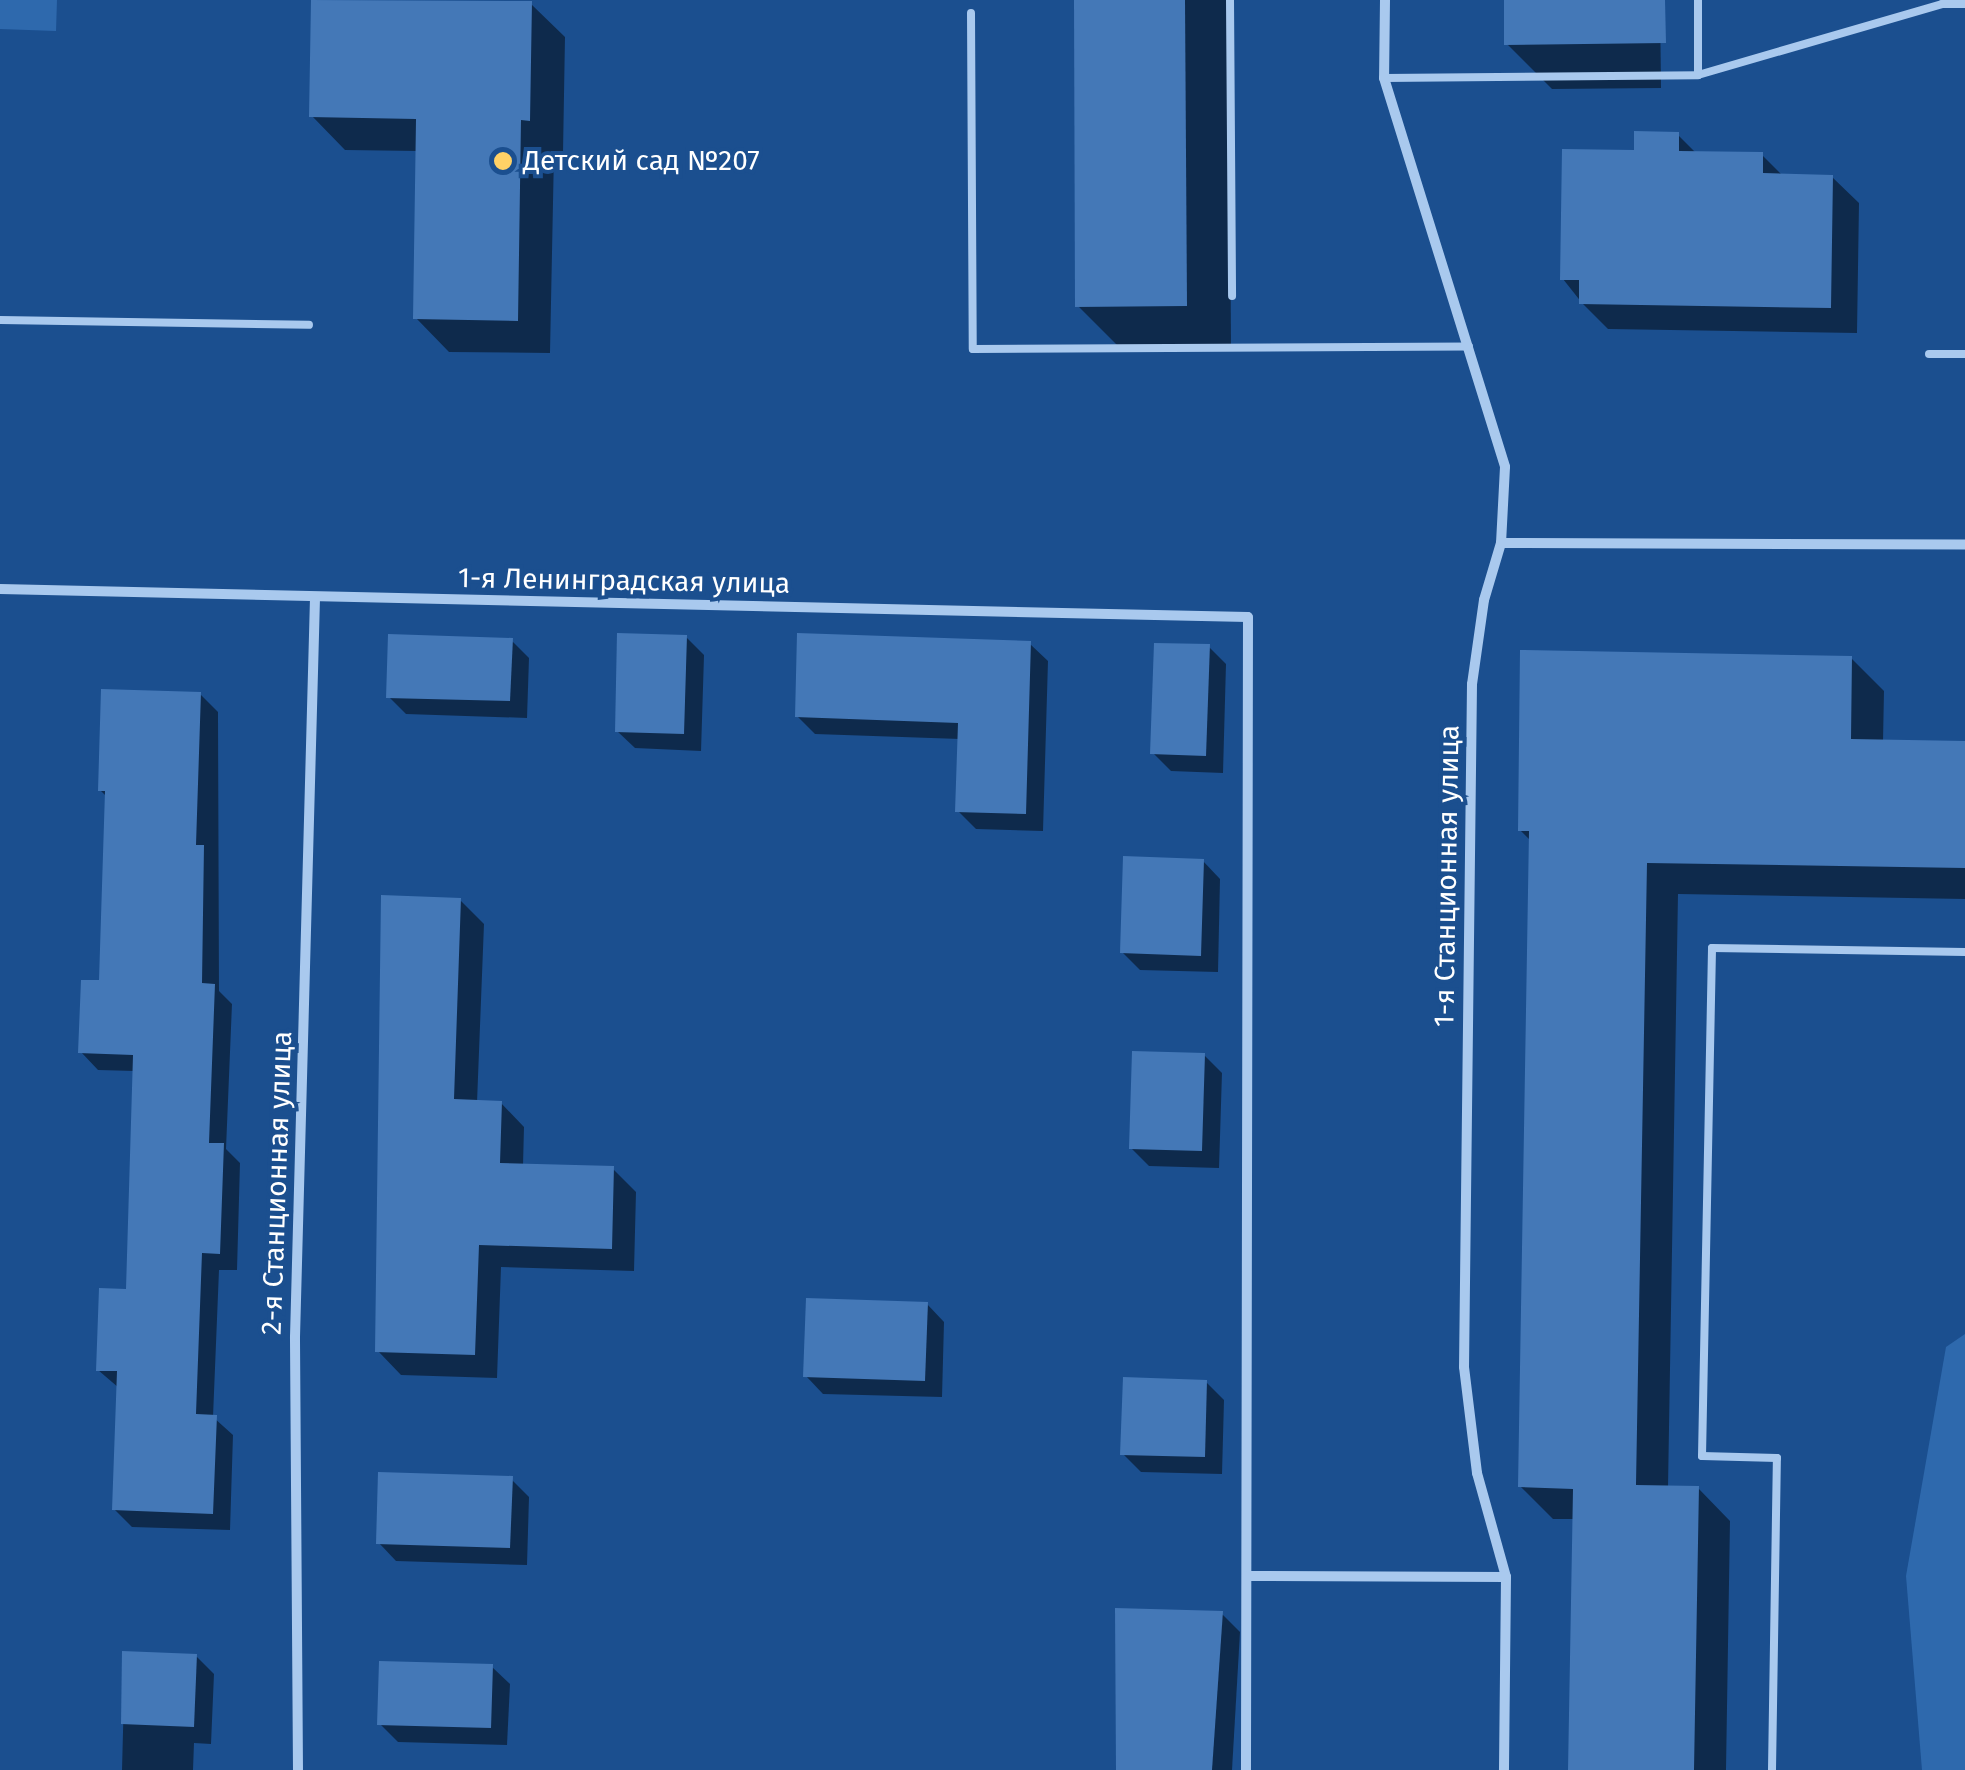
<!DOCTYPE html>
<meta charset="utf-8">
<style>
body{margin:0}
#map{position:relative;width:1965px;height:1770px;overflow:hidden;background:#1b4f8f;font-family:"Fira Sans",sans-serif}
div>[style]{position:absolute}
.green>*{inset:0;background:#2e69ad}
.shadow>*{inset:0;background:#0007}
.building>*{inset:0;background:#4478b7}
.service>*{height:8px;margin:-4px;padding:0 4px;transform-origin:4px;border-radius:4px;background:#a9c9ee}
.minor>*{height:10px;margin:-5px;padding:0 5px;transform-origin:5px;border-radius:5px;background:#a9c9ee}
.dots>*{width:28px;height:28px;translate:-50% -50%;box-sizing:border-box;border:5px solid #1b4f8f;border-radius:50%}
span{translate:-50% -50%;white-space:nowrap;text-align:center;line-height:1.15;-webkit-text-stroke:8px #1b4f8f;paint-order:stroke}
.poi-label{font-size:28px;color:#fff}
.left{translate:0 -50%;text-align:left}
.street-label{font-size:28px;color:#fff}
</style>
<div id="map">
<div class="green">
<i style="clip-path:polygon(0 0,57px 0,56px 31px,0 29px)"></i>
<i style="clip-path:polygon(1965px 1334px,1965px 1770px,1922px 1770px,1906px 1576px,1946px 1347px)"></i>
</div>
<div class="shadow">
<i style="clip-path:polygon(1076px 0,1229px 0,1231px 350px,1123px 351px,1078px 306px)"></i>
<i style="clip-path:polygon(1507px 0,1660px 0,1661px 88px,1552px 89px,1507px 44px)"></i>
<i style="clip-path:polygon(531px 4px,565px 37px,563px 153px,554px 153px,550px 353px,449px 352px,416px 318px,418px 151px,345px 150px,312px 116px)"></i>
<i style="clip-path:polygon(1678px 135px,1697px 154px,1762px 155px,1783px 176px,1832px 177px,1859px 203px,1857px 333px,1608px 329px,1582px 303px,1563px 279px,1636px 153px)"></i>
<i style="clip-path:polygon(686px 637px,704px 655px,701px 751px,635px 748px,617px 731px)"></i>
<i style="clip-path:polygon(511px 640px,529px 658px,527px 718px,406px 714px,389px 697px)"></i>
<i style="clip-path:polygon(1030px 644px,1048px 661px,1043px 831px,976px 829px,958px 811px,960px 739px,815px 734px,797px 716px)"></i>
<i style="clip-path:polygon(1209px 647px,1226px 664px,1223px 773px,1171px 771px,1153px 753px)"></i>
<i style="clip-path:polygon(1851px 658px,1884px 691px,1883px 742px,1965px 744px,1965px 899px,1678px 894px,1668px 1488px,1698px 1488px,1730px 1521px,1726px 1770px,1571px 1770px,1575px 1519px,1553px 1519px,1520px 1486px,1531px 841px,1520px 830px)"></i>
<i style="clip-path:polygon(200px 694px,218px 712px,219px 991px,232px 1004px,226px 1149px,240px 1163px,237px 1270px,219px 1270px,213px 1417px,233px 1435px,230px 1530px,132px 1527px,114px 1509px,119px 1388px,98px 1370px,128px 1291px,135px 1071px,98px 1070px,81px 1052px,101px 983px,108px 798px,100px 790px)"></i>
<i style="clip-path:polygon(1203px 861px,1220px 879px,1218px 972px,1140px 970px,1122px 952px)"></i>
<i style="clip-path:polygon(460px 900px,484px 924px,477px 1103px,501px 1103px,524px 1127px,523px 1166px,613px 1169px,636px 1192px,634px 1271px,501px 1267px,497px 1378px,401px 1375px,378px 1351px)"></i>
<i style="clip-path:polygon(1204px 1055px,1222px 1073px,1219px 1168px,1149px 1166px,1131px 1148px)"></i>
<i style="clip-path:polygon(927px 1304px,944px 1322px,942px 1397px,823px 1394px,806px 1376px)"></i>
<i style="clip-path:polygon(1206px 1382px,1224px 1400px,1222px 1474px,1141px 1472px,1123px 1454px)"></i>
<i style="clip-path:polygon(511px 1479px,529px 1497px,527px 1565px,396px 1561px,379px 1543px)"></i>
<i style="clip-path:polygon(1222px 1614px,1240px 1632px,1232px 1770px,1116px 1770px)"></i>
<i style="clip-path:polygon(125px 1654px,196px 1656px,214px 1674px,211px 1744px,194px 1743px,193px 1770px,122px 1770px)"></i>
<i style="clip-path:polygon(492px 1667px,510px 1684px,507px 1745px,398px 1742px,380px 1724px)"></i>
</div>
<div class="building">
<i style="clip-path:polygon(311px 0,532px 1px,530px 121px,521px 120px,518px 321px,413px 319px,416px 119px,309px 117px)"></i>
<i style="clip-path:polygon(1074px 0,1185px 0,1187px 306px,1075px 307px)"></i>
<i style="clip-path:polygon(1504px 0,1665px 0,1666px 43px,1504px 45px)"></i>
<i style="clip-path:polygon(1634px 131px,1679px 132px,1679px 151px,1763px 152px,1763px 173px,1833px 175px,1831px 308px,1579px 304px,1579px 280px,1560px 280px,1562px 149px,1634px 150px)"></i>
<i style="clip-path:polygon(617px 633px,687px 635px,684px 734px,615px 732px)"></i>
<i style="clip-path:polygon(797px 633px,1031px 641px,1026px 814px,955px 812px,958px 723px,795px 717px)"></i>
<i style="clip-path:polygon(388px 634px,513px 638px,510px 701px,386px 698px)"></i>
<i style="clip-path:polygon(1154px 643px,1210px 644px,1206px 756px,1150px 754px)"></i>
<i style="clip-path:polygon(1520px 650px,1852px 656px,1851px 739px,1965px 741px,1965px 868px,1647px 863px,1636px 1485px,1699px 1486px,1694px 1770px,1568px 1770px,1573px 1489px,1518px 1487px,1529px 831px,1518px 831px)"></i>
<i style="clip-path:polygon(101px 689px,201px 692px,196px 845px,204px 845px,202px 983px,215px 984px,209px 1143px,224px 1143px,220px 1254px,202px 1253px,196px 1414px,217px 1415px,213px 1514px,112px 1510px,117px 1371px,96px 1371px,99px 1288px,126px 1289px,133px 1055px,78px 1053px,81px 980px,99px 980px,105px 791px,98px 791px)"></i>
<i style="clip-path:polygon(1123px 856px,1204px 859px,1201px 956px,1120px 953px)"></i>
<i style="clip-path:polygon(381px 895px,461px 898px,454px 1099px,502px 1101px,500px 1163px,614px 1166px,612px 1249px,479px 1245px,475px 1355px,375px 1352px)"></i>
<i style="clip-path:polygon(1132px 1051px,1205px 1053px,1202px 1151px,1129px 1149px)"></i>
<i style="clip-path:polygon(806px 1298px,928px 1302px,925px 1381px,803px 1377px)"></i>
<i style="clip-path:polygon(1123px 1377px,1207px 1380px,1205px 1457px,1120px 1455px)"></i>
<i style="clip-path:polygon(378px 1472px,513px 1476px,510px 1548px,376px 1544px)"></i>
<i style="clip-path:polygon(1115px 1608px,1223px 1611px,1212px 1770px,1116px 1770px)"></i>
<i style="clip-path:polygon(122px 1651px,197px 1654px,194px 1727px,121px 1724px)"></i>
<i style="clip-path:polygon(379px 1661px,493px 1664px,491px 1728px,377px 1725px)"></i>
</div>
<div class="service">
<i style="left:1230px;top:0;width:296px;rotate:89.6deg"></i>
<i style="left:971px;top:13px;width:336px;rotate:89.7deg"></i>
<i style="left:973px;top:349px;width:496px;rotate:-0.3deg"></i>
<i style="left:1698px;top:75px;width:254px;rotate:-16.2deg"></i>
<i style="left:1942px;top:4px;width:23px"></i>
<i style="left:1384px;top:78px;width:314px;rotate:-0.5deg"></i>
<i style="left:1698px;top:75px;width:75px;rotate:-90deg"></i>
<i style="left:0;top:320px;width:309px;rotate:0.9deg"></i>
<i style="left:1929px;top:354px;width:36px"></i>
<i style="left:1772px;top:1770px;width:312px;rotate:-89.1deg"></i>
<i style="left:1777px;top:1458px;width:75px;rotate:-178.5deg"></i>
<i style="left:1702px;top:1456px;width:508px;rotate:-88.87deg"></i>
<i style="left:1712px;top:948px;width:253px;rotate:0.9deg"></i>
</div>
<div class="minor">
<i style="left:1385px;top:0;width:78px;rotate:90.7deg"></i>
<i style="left:1384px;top:78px;width:407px;rotate:72.7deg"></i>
<i style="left:1505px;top:467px;width:76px;rotate:93deg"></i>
<i style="left:1501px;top:543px;width:59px;rotate:106.6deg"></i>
<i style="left:1484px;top:600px;width:85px;rotate:98.1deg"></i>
<i style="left:1472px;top:684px;width:683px;rotate:90.67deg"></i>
<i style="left:1464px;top:1367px;width:107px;rotate:83deg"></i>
<i style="left:1477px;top:1473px;width:108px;rotate:74.4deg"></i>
<i style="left:1506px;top:1577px;width:193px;rotate:90.6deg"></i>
<i style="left:1501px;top:543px;width:464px;rotate:0.2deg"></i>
<i style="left:0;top:589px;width:1248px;rotate:1.29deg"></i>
<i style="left:1248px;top:617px;width:1153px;rotate:90.1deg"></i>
<i style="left:1247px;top:1576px;width:259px;rotate:0.2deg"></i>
<i style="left:298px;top:1770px;width:433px;rotate:-90.4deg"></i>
<i style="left:295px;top:1337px;width:740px;rotate:-88.45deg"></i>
</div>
<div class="dots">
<i style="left:503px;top:161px;background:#ffd166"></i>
</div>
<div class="poi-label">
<span class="left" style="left:523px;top:161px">Детский сад №207</span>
</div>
<div class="street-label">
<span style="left:624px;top:581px;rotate:1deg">1-я Ленинградская улица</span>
<span style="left:1447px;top:876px;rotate:-89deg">1-я Станционная улица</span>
<span style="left:277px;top:1183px;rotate:-88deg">2-я Станционная улица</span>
</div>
</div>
